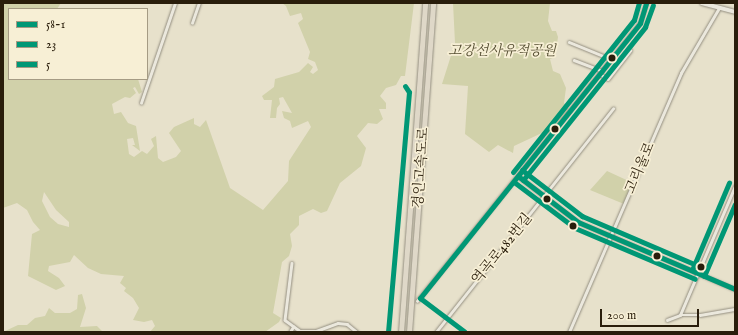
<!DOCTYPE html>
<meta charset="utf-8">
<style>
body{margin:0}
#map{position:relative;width:738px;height:335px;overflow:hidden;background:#e7e1cb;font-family:"IM FELL English","Noto Serif KR",serif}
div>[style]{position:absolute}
.green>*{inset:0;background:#d1d1aa}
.roads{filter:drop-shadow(0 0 1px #948f81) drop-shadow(0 0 1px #948f81)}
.street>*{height:2.5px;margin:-1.25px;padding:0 1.25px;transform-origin:1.25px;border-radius:1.25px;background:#ebe8dd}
.secondary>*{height:3.5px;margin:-1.75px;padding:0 1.75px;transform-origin:1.75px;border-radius:1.75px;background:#ebe8dd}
.highway>*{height:5px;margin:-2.5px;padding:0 2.5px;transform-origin:2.5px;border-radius:2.5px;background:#dfd8c8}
.bus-1>*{height:5px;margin:-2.5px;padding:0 2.5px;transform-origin:2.5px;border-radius:2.5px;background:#009775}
.bus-2>*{height:5px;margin:-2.5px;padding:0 2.5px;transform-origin:2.5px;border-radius:2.5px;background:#009775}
.bus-3>*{height:5px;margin:-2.5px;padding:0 2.5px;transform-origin:2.5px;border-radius:2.5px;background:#009775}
.dots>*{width:11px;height:11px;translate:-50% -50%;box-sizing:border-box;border:2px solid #f7efd5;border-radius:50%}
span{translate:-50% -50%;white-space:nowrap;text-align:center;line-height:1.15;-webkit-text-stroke:3.5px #f7efd5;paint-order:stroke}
.park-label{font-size:14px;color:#564f33;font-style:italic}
.street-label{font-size:14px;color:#291d0b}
.frame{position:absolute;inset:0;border:4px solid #291d0b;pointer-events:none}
.legend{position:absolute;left:8px;top:8px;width:140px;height:72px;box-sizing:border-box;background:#f7efd5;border:1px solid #a59b84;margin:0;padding:5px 7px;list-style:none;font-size:12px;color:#291d0b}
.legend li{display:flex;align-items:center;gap:8px;height:20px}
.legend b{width:20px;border:1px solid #a59b84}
.scale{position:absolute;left:600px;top:309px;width:99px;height:18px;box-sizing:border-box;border:2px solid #291d0b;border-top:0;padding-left:5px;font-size:12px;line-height:14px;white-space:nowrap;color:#291d0b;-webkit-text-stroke:3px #f7efd5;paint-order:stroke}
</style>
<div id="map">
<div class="green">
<i style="clip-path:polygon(evenodd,3px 3px,61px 3px,57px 9px,9px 9px,9px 79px,138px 79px,142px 92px,139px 94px,135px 87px,133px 88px,136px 93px,130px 98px,125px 97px,112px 104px,114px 114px,121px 112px,128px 123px,136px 126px,140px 151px,132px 145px,135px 145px,133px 138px,127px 139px,129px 154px,134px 157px,142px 151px,147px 154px,154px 146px,151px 139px,156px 136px,158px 158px,163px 162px,176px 157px,181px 151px,169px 133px,174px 127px,194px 118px,194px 124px,200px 127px,206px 120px,230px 188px,263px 210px,288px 181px,289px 161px,311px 127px,308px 121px,292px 128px,290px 121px,284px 118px,282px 111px,292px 113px,283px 97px,279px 98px,280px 104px,277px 108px,276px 118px,270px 118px,272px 100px,264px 100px,262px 96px,274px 87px,275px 79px,299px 72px,308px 63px,313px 67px,310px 72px,313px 74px,318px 70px,315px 62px,308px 59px,310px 52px,298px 23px,303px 19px,301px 13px,290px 16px,286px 6px,282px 3px,414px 3px,405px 76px,401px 76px,396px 85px,386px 88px,380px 96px,386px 103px,386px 109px,379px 109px,383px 119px,377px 124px,368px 123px,357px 136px,366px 148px,361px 166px,340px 183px,327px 211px,321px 213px,313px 209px,299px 216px,299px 225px,290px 234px,292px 246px,289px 256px,282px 262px,273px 313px,281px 318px,279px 322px,265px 332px,150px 332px,155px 326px,152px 320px,144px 322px,133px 320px,139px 308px,133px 298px,124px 291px,126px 288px,120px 283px,124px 276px,101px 274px,88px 268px,74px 255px,70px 262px,49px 266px,48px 271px,59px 278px,65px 286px,56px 290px,28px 276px,32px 234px,40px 230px,33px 222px,27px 210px,17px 203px,3px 208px,3px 3px,44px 192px,56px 210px,69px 222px,69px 227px,58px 224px,50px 217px,42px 201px,44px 192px)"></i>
<i style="clip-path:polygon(453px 3px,550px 3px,548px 21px,552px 31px,556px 31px,558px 37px,555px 57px,550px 59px,553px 71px,560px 74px,566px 88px,564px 103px,569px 109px,549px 133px,544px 132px,514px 146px,513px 153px,498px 145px,489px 152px,465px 134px,468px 86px,442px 84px,455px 43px)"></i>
<i style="clip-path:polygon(607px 171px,633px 183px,624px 204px,590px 190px)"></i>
<i style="clip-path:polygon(82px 294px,86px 308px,80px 327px,97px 326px,103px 332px,3px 332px,18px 325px,27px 325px,35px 318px,45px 316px,49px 308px,55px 313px,70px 313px,77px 309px,78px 295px)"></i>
</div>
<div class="roads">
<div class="street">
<i style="left:192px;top:23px;width:21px;rotate:-71deg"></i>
<i style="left:569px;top:42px;width:45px;rotate:22deg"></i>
<i style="left:574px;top:60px;width:30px;rotate:21deg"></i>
<i style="left:600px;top:74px;width:9px;rotate:32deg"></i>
<i style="left:608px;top:79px;width:36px;rotate:-52deg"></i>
<i style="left:141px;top:103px;width:106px;rotate:-71.2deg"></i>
<i style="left:518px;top:176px;width:76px;rotate:37.5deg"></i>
<i style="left:578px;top:222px;width:171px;rotate:23.1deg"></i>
<i style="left:292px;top:263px;width:57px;rotate:97deg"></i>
<i style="left:285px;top:320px;width:19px;rotate:36deg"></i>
<i style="left:300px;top:331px;width:16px"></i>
<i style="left:316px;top:331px;width:23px;rotate:-20deg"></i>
<i style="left:338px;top:323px;width:9px;rotate:6deg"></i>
<i style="left:347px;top:324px;width:13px;rotate:39deg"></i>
<i style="left:417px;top:301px;width:356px;rotate:-51.3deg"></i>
<i style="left:640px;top:23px;width:21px;rotate:-73deg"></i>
<i style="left:680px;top:315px;width:140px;rotate:-66.9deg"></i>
<i style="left:667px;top:320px;width:14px;rotate:-21deg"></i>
<i style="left:680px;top:315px;width:20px"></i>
<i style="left:700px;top:315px;width:36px;rotate:-10deg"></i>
<i style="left:290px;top:332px;width:6px;rotate:-59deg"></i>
<i style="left:436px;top:332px;width:285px;rotate:-51.6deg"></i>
<i style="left:569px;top:332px;width:282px;rotate:-66.6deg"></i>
<i style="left:681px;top:73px;width:75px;rotate:-59.7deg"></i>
</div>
<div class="secondary">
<i style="left:702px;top:3px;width:34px;rotate:15deg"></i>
</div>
<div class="highway">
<i style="left:401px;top:332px;width:330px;rotate:-85.8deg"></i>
<i style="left:409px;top:332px;width:330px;rotate:-85.8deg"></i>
</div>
</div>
<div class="bus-1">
<i style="left:518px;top:176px;width:76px;rotate:37.5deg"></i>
<i style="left:578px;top:222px;width:171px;rotate:23.1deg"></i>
<i style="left:420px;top:298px;width:352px;rotate:-51.3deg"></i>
<i style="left:640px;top:23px;width:21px;rotate:-73deg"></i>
<i style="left:420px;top:298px;width:56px;rotate:37.1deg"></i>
<i style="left:388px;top:332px;width:241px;rotate:-85deg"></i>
<i style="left:409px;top:92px;width:7px;rotate:-124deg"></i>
</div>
<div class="bus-2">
<i style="left:523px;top:180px;width:196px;rotate:-51.4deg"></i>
<i style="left:645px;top:27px;width:23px;rotate:-70deg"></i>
<i style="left:514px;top:182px;width:76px;rotate:37deg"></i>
<i style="left:575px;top:228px;width:130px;rotate:23deg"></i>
<i style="left:704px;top:276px;width:78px;rotate:-66.7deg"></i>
</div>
<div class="bus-3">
<i style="left:522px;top:170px;width:76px;rotate:37.5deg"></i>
<i style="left:582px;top:216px;width:129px;rotate:23.2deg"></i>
<i style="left:513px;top:172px;width:194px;rotate:-51.5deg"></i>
<i style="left:634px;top:20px;width:18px;rotate:-74deg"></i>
<i style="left:692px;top:270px;width:95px;rotate:-67deg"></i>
</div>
<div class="dots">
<i style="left:612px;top:58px;background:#291d0b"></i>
<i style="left:555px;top:129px;background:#291d0b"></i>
<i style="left:547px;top:199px;background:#291d0b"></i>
<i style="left:573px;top:226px;background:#291d0b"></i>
<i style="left:657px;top:256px;background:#291d0b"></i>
<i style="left:701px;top:267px;background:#291d0b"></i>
</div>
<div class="park-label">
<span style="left:502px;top:51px">고강선사유적공원</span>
</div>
<div class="street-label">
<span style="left:421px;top:168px;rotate:-86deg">경인고속도로</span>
<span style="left:640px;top:168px;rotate:-67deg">고리울로</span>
<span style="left:502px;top:249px;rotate:-51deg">역곡로482번길</span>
</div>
<div class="frame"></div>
<ul class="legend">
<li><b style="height:5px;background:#009775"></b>58-1</li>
<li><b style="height:5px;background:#009775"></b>23</li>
<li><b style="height:5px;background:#009775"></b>5</li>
</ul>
<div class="scale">200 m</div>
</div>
